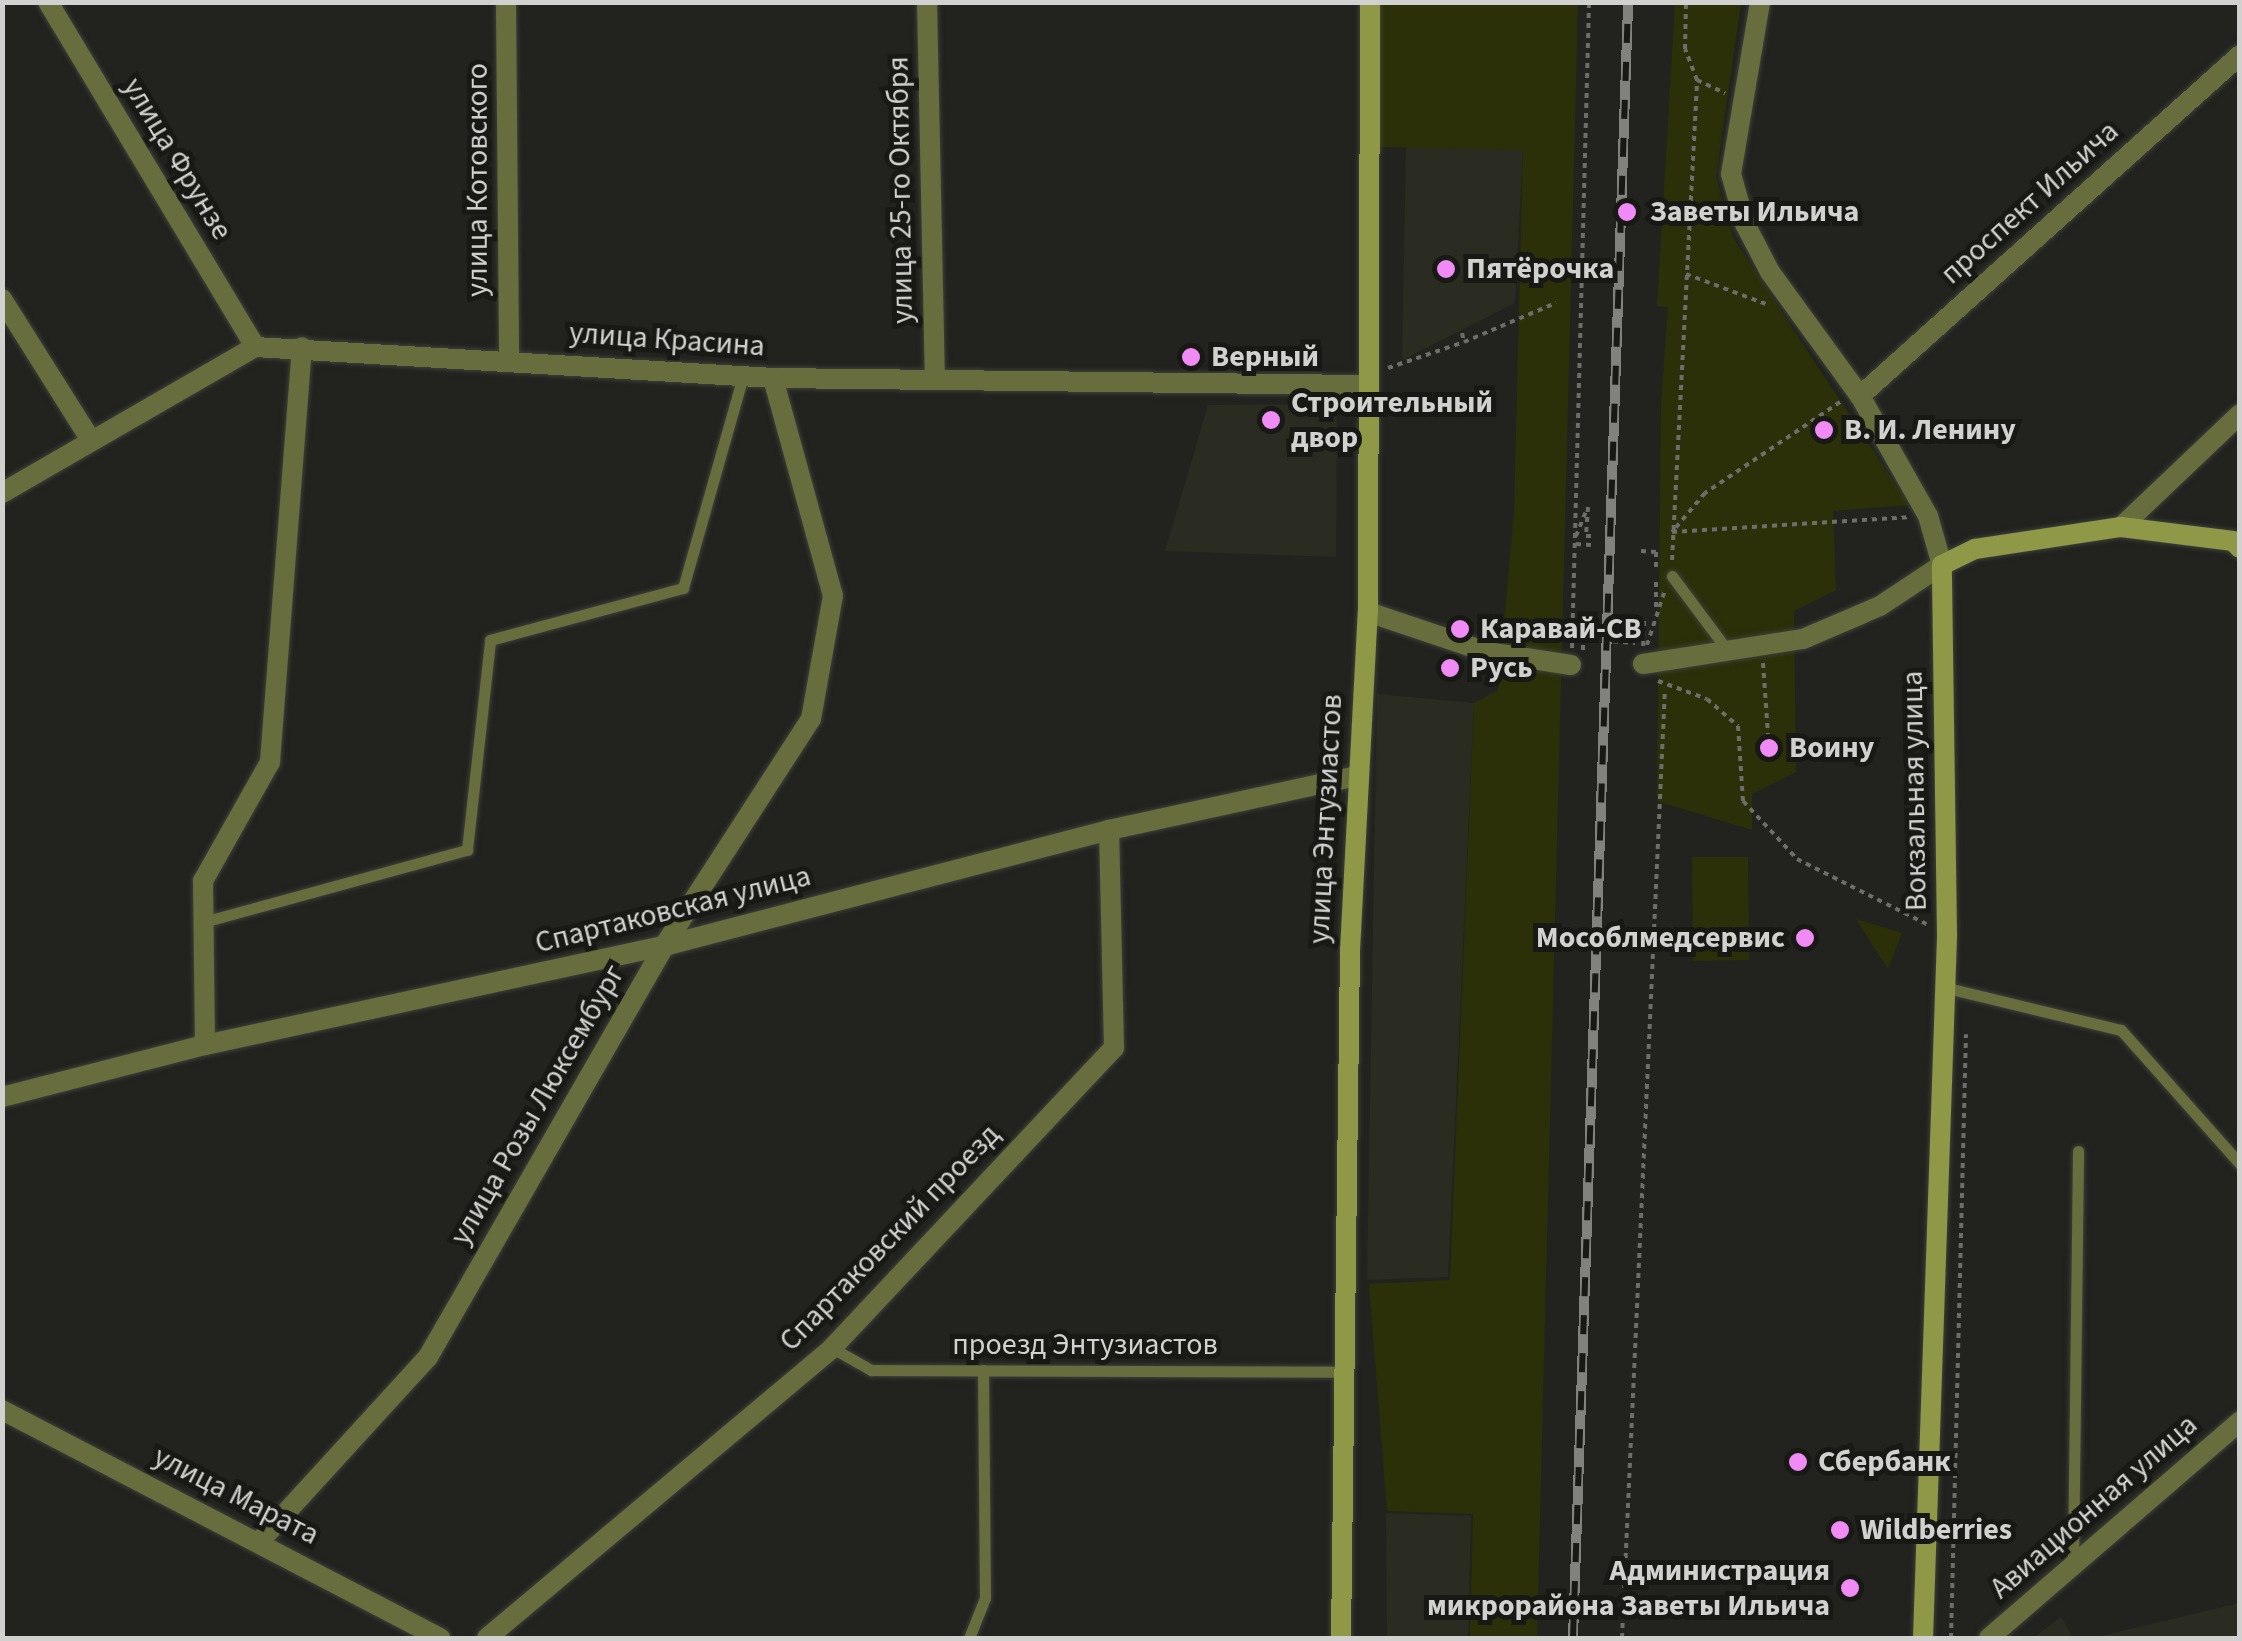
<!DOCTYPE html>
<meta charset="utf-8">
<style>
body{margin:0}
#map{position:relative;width:2242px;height:1641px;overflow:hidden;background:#22231e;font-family:"Source Sans 3",sans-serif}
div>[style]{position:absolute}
.built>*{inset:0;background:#2a2c21}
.green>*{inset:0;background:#2c3008}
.path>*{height:4px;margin-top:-2px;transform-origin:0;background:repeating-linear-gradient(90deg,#6d6e6a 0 5px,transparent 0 10px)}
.roads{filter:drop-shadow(0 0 2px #3e3f3a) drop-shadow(0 0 2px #3e3f3a)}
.lane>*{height:11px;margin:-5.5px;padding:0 5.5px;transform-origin:5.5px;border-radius:5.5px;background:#676d3c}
.street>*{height:20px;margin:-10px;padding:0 10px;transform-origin:10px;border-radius:10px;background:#676d3c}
.secondary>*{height:20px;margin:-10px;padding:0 10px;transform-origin:10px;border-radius:10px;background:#8e9846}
.rail>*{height:10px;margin-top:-5px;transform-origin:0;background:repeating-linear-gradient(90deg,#181915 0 19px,#81827e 0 38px);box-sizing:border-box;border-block:2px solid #81827e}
.dots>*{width:28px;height:28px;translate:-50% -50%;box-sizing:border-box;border:5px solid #181915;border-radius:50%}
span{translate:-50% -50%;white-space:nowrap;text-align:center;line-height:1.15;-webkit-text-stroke:10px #181915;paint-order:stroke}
.street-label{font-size:30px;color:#d1d2cf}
.poi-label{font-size:30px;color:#d1d2cf;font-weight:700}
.left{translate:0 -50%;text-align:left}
.right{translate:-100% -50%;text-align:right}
.frame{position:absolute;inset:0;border:5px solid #d1d2cf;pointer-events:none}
</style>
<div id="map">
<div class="built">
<i style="clip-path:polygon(1406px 146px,1523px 149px,1515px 303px,1402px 360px)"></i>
<i style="clip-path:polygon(1337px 404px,1336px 557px,1165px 551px,1208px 405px)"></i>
<i style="clip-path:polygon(1377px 694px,1474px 703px,1448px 1277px,1367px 1280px)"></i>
<i style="clip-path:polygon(1386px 1513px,1471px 1516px,1468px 1638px,1387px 1638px)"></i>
<i style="clip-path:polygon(2239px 1603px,2239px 1638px,2093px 1638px)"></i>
<i style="clip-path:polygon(2061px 1617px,2073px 1638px,2033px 1638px)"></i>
</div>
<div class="green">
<i style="clip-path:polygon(1380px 3px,1578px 3px,1537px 1638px,1470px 1638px,1473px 1514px,1387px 1511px,1369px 1284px,1450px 1280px,1474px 703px,1498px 690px,1514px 511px,1523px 150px,1379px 147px)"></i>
<i style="clip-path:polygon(1675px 3px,1741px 3px,1716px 177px,1734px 239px,1909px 505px,1833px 511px,1836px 590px,1794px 611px,1796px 772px,1752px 794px,1752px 830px,1657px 801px,1661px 404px,1668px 307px,1657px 306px)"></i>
<i style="clip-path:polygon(1692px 857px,1748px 857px,1749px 960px,1693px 961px)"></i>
<i style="clip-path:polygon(1856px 919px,1902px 933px,1888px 969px)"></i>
</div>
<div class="path">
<i style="left:1697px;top:80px;width:31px;rotate:25deg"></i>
<i style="left:1686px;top:274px;width:85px;rotate:20.6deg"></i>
<i style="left:1462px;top:333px;width:9px;rotate:77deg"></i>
<i style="left:1464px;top:342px;width:100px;rotate:-23deg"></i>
<i style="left:1388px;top:368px;width:80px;rotate:-18.9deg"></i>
<i style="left:1840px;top:402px;width:163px;rotate:146deg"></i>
<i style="left:1705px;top:493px;width:51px;rotate:130.2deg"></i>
<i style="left:1672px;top:532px;width:236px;rotate:-3.6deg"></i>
<i style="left:1576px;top:536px;width:31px;rotate:-68deg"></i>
<i style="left:1588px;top:507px;width:29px;rotate:94deg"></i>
<i style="left:1586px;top:536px;width:6px"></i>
<i style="left:1576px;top:544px;width:15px;rotate:4deg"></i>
<i style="left:1641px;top:551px;width:15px;rotate:4deg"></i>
<i style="left:1656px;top:552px;width:20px;rotate:90deg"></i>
<i style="left:1672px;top:560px;width:481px;rotate:-87deg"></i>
<i style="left:1697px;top:80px;width:33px;rotate:-111deg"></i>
<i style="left:1685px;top:49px;width:47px;rotate:-88.8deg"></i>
<i style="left:1656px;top:582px;width:25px;rotate:90deg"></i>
<i style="left:1647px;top:645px;width:55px;rotate:-71.9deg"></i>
<i style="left:1572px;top:648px;width:646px;rotate:-88.49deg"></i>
<i style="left:1583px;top:650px;width:11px;rotate:-90deg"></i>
<i style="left:1583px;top:639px;width:52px;rotate:4.4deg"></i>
<i style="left:1635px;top:643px;width:23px;rotate:-90deg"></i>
<i style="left:1635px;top:620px;width:9px;rotate:6deg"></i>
<i style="left:1644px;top:621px;width:26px;rotate:92deg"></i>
<i style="left:1763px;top:663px;width:85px;rotate:86deg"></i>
<i style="left:1658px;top:681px;width:52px;rotate:20.2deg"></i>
<i style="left:1707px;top:699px;width:41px;rotate:41.1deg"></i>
<i style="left:1738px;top:726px;width:75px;rotate:86.2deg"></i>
<i style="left:1743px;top:801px;width:79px;rotate:47deg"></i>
<i style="left:1797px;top:859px;width:147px;rotate:26.7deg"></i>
<i style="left:1622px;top:1638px;width:950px;rotate:-87.41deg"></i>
<i style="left:1951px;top:1638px;width:604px;rotate:-88.58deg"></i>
</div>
<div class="roads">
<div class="lane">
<i style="left:1672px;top:576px;width:94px;rotate:53.3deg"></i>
<i style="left:203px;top:922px;width:274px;rotate:-15.3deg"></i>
<i style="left:467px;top:850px;width:211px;rotate:-83.7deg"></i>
<i style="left:490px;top:640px;width:200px;rotate:-15.1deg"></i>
<i style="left:683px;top:588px;width:220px;rotate:-74.2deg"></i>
<i style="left:1947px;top:988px;width:179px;rotate:13.6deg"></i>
<i style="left:2121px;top:1030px;width:179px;rotate:48.4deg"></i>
<i style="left:832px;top:1348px;width:45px;rotate:29.4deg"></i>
<i style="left:871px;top:1370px;width:473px;rotate:0.2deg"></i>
<i style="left:2073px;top:1565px;width:414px;rotate:-89.3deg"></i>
<i style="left:969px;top:1638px;width:43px;rotate:-68.2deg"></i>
<i style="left:985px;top:1598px;width:228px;rotate:-90.5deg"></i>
</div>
<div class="street">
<i style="left:48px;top:2px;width:402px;rotate:59deg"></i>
<i style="left:506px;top:2px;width:356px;rotate:89.5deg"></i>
<i style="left:927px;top:2px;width:375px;rotate:88.8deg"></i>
<i style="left:2px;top:299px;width:165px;rotate:57.8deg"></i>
<i style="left:1860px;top:396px;width:511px;rotate:-41.9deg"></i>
<i style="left:2px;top:493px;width:292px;rotate:-30deg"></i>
<i style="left:255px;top:347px;width:519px;rotate:3.42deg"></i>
<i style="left:773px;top:378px;width:594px;rotate:0.68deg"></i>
<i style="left:2121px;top:527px;width:164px;rotate:-43.5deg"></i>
<i style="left:1368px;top:612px;width:126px;rotate:18.6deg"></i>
<i style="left:1487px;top:652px;width:85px;rotate:8.8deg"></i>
<i style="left:1643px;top:664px;width:162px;rotate:-8.9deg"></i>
<i style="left:1803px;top:639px;width:84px;rotate:-23.2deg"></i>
<i style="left:1880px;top:606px;width:74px;rotate:-33.5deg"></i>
<i style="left:1942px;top:565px;width:51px;rotate:-105.9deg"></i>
<i style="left:1928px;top:516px;width:138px;rotate:-119.5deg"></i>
<i style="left:1860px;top:396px;width:153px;rotate:-126deg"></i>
<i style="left:1770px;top:272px;width:54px;rotate:-117.5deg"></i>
<i style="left:1745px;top:224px;width:52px;rotate:-105.6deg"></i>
<i style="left:1731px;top:174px;width:174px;rotate:-80.4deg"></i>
<i style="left:205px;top:1045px;width:164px;rotate:-90.7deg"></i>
<i style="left:203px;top:881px;width:137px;rotate:-60.6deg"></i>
<i style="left:270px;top:762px;width:416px;rotate:-85.6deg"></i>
<i style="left:2px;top:1097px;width:210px;rotate:-14.4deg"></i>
<i style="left:205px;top:1045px;width:470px;rotate:-12.2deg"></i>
<i style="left:664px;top:946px;width:460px;rotate:-14.6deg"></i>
<i style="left:1109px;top:830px;width:253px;rotate:-12.3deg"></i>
<i style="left:2px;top:1410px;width:494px;rotate:27.5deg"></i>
<i style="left:259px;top:1542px;width:251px;rotate:-47.6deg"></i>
<i style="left:428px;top:1357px;width:474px;rotate:-60.1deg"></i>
<i style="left:664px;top:946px;width:270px;rotate:-57.1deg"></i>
<i style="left:811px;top:719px;width:125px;rotate:-79.9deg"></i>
<i style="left:833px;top:596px;width:226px;rotate:-105.4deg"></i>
<i style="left:487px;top:1638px;width:451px;rotate:-40deg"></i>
<i style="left:832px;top:1348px;width:412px;rotate:-46.8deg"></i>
<i style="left:1114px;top:1048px;width:218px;rotate:-91.3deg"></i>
<i style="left:1989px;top:1638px;width:332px;rotate:-40.8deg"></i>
</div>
<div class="secondary">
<i style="left:1341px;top:1638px;width:687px;rotate:-89.25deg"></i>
<i style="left:1350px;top:951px;width:339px;rotate:-87deg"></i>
<i style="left:1368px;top:612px;width:610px;rotate:-89.81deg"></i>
<i style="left:1923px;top:1638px;width:703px;rotate:-88.04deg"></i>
<i style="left:1947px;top:935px;width:370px;rotate:-90.8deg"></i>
<i style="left:1942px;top:565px;width:37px;rotate:-26deg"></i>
<i style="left:1975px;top:549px;width:148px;rotate:-8.6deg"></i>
<i style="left:2121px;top:527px;width:113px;rotate:7.1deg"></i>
<i style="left:2233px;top:541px;width:10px;rotate:45deg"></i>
</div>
</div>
<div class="rail">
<i style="left:1573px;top:1638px;width:1637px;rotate:-88.07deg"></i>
</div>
<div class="dots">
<i style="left:1627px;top:212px;background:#f08bf5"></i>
<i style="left:1446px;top:269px;background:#f08bf5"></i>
<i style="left:1191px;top:357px;background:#f08bf5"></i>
<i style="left:1271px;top:420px;background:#f08bf5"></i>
<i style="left:1824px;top:430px;background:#f08bf5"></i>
<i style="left:1460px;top:629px;background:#f08bf5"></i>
<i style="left:1450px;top:668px;background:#f08bf5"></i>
<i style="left:1769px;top:748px;background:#f08bf5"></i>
<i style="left:1805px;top:938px;background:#f08bf5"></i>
<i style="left:1798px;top:1462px;background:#f08bf5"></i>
<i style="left:1840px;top:1530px;background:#f08bf5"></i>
<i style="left:1850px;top:1588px;background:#f08bf5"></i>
</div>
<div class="street-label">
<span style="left:177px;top:159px;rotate:59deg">улица Фрунзе</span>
<span style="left:478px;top:180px;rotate:-90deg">улица Котовского</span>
<span style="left:901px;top:190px;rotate:-91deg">улица 25-го Октября</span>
<span style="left:2030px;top:203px;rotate:-42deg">проспект Ильича</span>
<span style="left:667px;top:340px;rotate:4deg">улица Красина</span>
<span style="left:1915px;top:791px;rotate:-91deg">Вокзальная улица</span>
<span style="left:1326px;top:819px;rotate:-87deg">улица Энтузиастов</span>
<span style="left:673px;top:910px;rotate:-14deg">Спартаковская улица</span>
<span style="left:538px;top:1105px;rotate:-60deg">улица Розы Люксембург</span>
<span style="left:890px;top:1238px;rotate:-46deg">Спартаковский проезд</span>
<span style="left:1085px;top:1345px">проезд Энтузиастов</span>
<span style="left:236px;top:1496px;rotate:27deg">улица Марата</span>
<span style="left:2094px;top:1507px;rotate:-41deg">Авиационная улица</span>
</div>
<div class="poi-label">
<span class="left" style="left:1650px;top:212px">Заветы Ильича</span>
<span class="left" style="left:1466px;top:269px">Пятёрочка</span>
<span class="left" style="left:1211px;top:357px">Верный</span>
<span class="left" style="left:1291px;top:420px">Строительный<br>двор</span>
<span class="left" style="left:1844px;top:430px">В. И. Ленину</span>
<span class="left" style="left:1480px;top:629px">Каравай-СВ</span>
<span class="left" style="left:1470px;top:668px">Русь</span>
<span class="left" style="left:1789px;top:748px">Воину</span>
<span class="right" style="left:1785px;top:938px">Мособлмедсервис</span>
<span class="left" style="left:1818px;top:1462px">Сбербанк</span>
<span class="left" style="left:1860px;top:1530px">Wildberries</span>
<span class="right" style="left:1830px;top:1588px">Администрация<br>микрорайона Заветы Ильича</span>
</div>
<div class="frame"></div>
</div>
